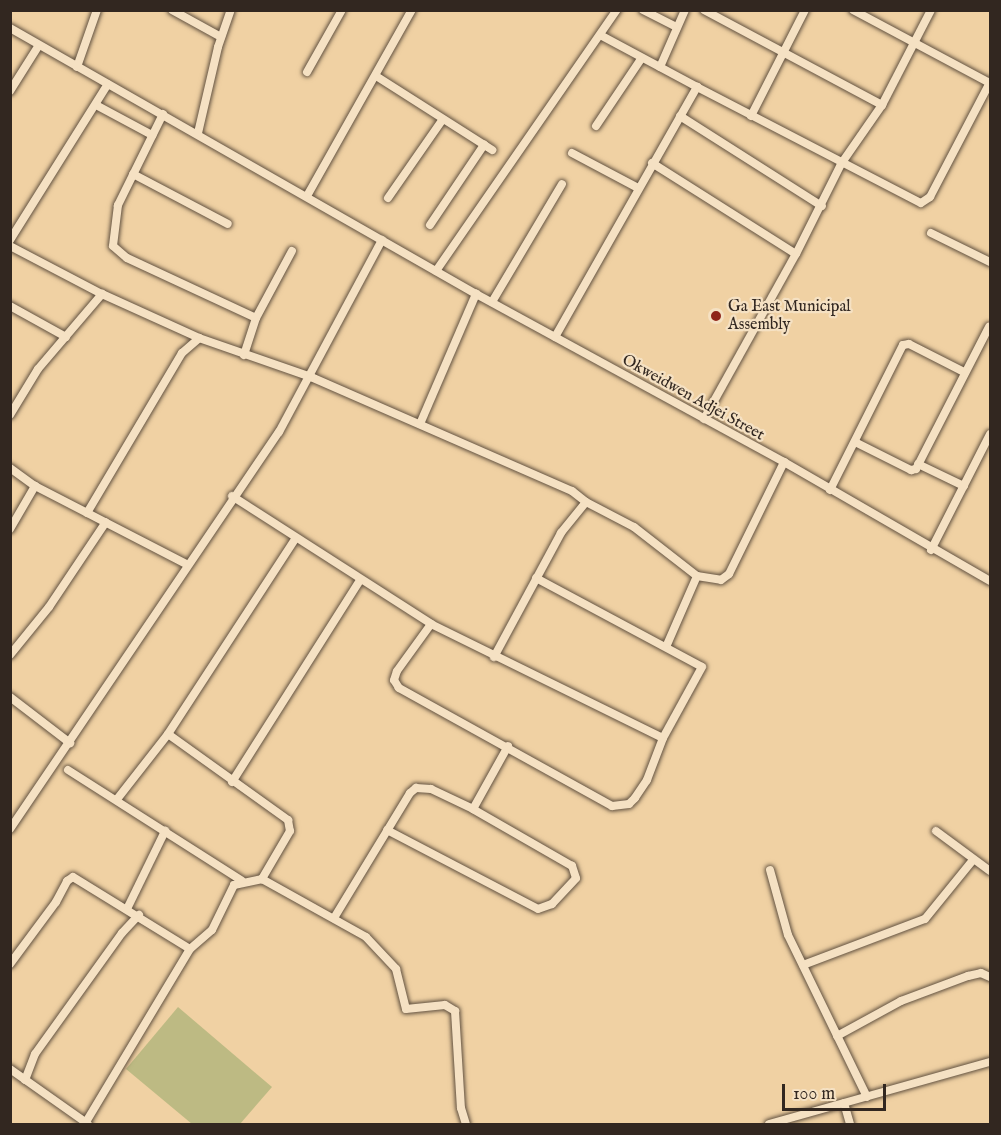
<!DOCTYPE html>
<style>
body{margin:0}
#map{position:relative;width:1001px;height:1135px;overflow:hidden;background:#f0d1a3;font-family:"IM FELL English",serif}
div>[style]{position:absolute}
.green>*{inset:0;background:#bdba83}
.roads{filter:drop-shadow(0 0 2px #625241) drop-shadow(0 0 2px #625241)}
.minor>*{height:8px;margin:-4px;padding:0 4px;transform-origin:4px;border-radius:4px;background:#f5e1c3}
.dots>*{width:16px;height:16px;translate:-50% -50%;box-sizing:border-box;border:3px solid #f5e1c3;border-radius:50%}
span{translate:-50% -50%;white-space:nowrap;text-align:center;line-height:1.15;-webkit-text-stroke:4.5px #f5e1c3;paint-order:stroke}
.poi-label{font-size:16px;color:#322720}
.left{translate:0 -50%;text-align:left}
.street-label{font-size:16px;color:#322720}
.frame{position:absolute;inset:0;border:12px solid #322720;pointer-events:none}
.scale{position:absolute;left:782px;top:1084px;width:104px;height:27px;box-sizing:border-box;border:3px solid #322720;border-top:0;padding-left:8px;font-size:18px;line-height:21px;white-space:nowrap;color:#322720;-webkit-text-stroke:4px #f5e1c3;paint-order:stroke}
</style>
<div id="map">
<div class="green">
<i style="clip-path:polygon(178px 1007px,272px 1087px,240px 1124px,192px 1124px,126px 1069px)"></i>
</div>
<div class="roads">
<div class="minor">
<i style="left:172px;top:10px;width:56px;rotate:28.9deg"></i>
<i style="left:643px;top:10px;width:37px;rotate:27deg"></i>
<i style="left:704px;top:10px;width:202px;rotate:28.1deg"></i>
<i style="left:853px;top:10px;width:155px;rotate:28.1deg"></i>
<i style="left:10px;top:28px;width:537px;rotate:29.72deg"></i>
<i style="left:476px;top:294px;width:351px;rotate:28.6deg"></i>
<i style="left:784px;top:462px;width:238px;rotate:30deg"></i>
<i style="left:602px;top:36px;width:108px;rotate:28.2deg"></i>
<i style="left:77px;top:67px;width:60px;rotate:-70.7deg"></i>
<i style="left:660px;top:67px;width:62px;rotate:-66.3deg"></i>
<i style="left:307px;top:72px;width:71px;rotate:-60.6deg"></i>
<i style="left:376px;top:76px;width:138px;rotate:32.5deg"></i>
<i style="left:10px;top:91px;width:54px;rotate:-57.8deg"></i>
<i style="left:96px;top:105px;width:64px;rotate:28.2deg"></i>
<i style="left:163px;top:114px;width:102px;rotate:116.3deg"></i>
<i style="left:118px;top:205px;width:41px;rotate:97deg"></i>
<i style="left:113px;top:246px;width:18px;rotate:41deg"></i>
<i style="left:127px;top:258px;width:142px;rotate:24.9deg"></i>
<i style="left:256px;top:318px;width:39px;rotate:108deg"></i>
<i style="left:680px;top:116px;width:168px;rotate:32.4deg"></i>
<i style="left:751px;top:116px;width:119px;rotate:-63deg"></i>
<i style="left:596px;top:126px;width:81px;rotate:-56.1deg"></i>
<i style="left:198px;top:133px;width:88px;rotate:-76.9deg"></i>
<i style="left:218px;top:47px;width:39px;rotate:-71deg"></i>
<i style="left:572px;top:153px;width:75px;rotate:27.9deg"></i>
<i style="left:652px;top:163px;width:170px;rotate:32.3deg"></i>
<i style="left:133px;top:174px;width:107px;rotate:27.8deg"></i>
<i style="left:307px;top:196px;width:214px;rotate:-60.6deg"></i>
<i style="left:388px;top:198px;width:96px;rotate:-55.2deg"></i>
<i style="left:430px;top:225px;width:97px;rotate:-56deg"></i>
<i style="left:931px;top:233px;width:66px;rotate:26.2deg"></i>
<i style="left:10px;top:240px;width:184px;rotate:-57.9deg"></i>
<i style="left:10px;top:246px;width:104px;rotate:27.6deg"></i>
<i style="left:436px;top:271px;width:318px;rotate:-55.3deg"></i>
<i style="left:492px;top:302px;width:137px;rotate:-59.3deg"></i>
<i style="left:10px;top:306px;width:64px;rotate:29deg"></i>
<i style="left:256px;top:318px;width:76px;rotate:-61.8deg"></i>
<i style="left:555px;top:337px;width:288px;rotate:-60.4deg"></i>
<i style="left:697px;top:87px;width:252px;rotate:27.4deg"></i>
<i style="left:921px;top:203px;width:11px;rotate:-34deg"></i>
<i style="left:930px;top:197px;width:130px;rotate:-62.4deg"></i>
<i style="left:10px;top:415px;width:54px;rotate:-58.7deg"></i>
<i style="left:38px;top:369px;width:99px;rotate:-49.5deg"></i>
<i style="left:102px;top:294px;width:107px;rotate:24.4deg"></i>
<i style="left:199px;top:338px;width:119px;rotate:19.2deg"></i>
<i style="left:311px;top:377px;width:285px;rotate:23.6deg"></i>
<i style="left:572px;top:491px;width:18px;rotate:38deg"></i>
<i style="left:586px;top:502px;width:40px;rotate:129deg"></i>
<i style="left:561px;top:533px;width:141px;rotate:118.4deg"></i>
<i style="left:704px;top:419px;width:189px;rotate:-60.9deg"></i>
<i style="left:796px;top:254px;width:101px;rotate:-63.4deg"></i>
<i style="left:841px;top:164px;width:72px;rotate:-55.2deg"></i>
<i style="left:882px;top:105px;width:107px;rotate:-62.7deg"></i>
<i style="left:420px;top:424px;width:142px;rotate:-66.7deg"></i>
<i style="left:855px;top:442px;width:63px;rotate:26.6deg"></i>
<i style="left:911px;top:470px;width:5px;rotate:-11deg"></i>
<i style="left:916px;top:469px;width:160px;rotate:-62.8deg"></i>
<i style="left:918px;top:464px;width:51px;rotate:25.6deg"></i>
<i style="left:10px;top:468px;width:31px;rotate:36deg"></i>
<i style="left:35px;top:486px;width:172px;rotate:27.3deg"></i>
<i style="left:830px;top:490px;width:162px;rotate:-63.3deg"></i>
<i style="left:903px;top:345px;width:6px;rotate:-9deg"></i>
<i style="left:909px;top:344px;width:62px;rotate:27deg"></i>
<i style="left:232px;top:496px;width:237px;rotate:32.7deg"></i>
<i style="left:431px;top:624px;width:258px;rotate:26.2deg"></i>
<i style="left:663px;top:738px;width:45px;rotate:110.9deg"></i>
<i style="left:647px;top:780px;width:22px;rotate:124deg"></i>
<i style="left:635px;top:798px;width:8px;rotate:135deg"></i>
<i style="left:629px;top:804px;width:17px;rotate:173deg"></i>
<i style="left:612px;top:806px;width:244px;rotate:-151deg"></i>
<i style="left:399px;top:688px;width:9px;rotate:-122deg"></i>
<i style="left:394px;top:680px;width:9px;rotate:-72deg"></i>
<i style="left:397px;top:671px;width:58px;rotate:-54.1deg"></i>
<i style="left:586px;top:502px;width:54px;rotate:27.5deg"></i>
<i style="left:634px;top:527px;width:80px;rotate:37.9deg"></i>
<i style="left:697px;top:576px;width:77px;rotate:113.6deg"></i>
<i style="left:87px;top:513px;width:186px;rotate:-59.3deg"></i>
<i style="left:182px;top:353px;width:23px;rotate:-41deg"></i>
<i style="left:10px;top:529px;width:50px;rotate:-59.8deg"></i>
<i style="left:931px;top:550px;width:130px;rotate:-63deg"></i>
<i style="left:697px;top:576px;width:24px;rotate:9deg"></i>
<i style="left:721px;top:580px;width:10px;rotate:-37deg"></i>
<i style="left:729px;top:574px;width:125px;rotate:-63.8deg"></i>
<i style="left:536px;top:578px;width:188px;rotate:28.2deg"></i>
<i style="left:702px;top:667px;width:81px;rotate:118.8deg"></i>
<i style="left:10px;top:655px;width:62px;rotate:-50.9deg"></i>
<i style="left:49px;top:607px;width:102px;rotate:-56.2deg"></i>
<i style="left:10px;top:697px;width:76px;rotate:37.5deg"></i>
<i style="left:168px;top:734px;width:148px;rotate:35.6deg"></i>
<i style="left:288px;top:820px;width:11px;rotate:80deg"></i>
<i style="left:290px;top:831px;width:56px;rotate:120.3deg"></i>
<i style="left:68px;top:770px;width:206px;rotate:32.5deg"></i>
<i style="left:232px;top:782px;width:239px;rotate:-57.6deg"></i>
<i style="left:118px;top:798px;width:81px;rotate:-52deg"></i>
<i style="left:168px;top:734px;width:233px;rotate:-56.9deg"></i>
<i style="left:10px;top:829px;width:480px;rotate:-55.9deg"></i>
<i style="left:279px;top:432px;width:218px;rotate:-61.8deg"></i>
<i style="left:387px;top:830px;width:170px;rotate:27.6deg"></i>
<i style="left:538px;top:909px;width:15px;rotate:-20deg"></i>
<i style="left:552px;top:904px;width:35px;rotate:-47deg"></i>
<i style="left:576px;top:878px;width:13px;rotate:-108deg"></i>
<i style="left:572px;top:866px;width:114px;rotate:-150.1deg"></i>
<i style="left:936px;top:831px;width:67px;rotate:36.5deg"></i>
<i style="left:770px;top:870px;width:67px;rotate:74.5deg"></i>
<i style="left:788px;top:935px;width:180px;rotate:64deg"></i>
<i style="left:128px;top:907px;width:85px;rotate:-64deg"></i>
<i style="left:334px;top:918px;width:146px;rotate:-58.7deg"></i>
<i style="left:410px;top:793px;width:8px;rotate:-40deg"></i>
<i style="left:416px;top:788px;width:15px;rotate:4deg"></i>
<i style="left:431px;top:789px;width:47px;rotate:25.5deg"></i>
<i style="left:473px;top:809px;width:72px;rotate:-60.9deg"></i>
<i style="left:10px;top:964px;width:77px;rotate:-53.4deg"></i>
<i style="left:56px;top:902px;width:24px;rotate:-62deg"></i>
<i style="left:67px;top:881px;width:7px;rotate:-34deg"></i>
<i style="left:73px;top:877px;width:137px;rotate:31.6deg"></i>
<i style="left:803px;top:965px;width:130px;rotate:-20.7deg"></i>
<i style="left:925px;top:919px;width:76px;rotate:-50.9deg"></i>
<i style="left:837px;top:1036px;width:73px;rotate:-28.7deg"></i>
<i style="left:901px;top:1001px;width:72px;rotate:-20.5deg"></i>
<i style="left:968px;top:976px;width:13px;rotate:-13deg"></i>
<i style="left:981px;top:973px;width:10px;rotate:24deg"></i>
<i style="left:10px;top:1069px;width:95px;rotate:35.2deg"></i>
<i style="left:25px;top:1080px;width:28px;rotate:-69deg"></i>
<i style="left:35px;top:1054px;width:149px;rotate:-54.3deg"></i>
<i style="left:122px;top:933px;width:25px;rotate:-47deg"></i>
<i style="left:844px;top:1103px;width:22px;rotate:74deg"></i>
<i style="left:86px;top:1122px;width:202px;rotate:-59deg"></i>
<i style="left:190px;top:949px;width:29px;rotate:-41deg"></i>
<i style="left:212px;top:930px;width:50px;rotate:-63.9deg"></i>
<i style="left:234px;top:885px;width:29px;rotate:-12deg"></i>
<i style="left:262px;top:879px;width:119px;rotate:29.1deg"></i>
<i style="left:366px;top:937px;width:44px;rotate:46.8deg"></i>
<i style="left:396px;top:969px;width:41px;rotate:76deg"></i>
<i style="left:406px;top:1009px;width:39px;rotate:-6deg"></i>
<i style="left:445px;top:1005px;width:12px;rotate:31deg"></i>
<i style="left:455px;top:1011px;width:97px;rotate:86.5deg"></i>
<i style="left:461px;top:1108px;width:17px;rotate:73deg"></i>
<i style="left:769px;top:1124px;width:230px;rotate:-15.7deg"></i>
</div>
</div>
<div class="dots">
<i style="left:716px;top:316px;background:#8f2418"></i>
</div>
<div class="poi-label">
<span class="left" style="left:728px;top:316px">Ga East Municipal<br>Assembly</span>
</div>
<div class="street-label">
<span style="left:693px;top:398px;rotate:29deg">Okweidwen Adjei Street</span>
</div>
<div class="frame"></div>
<div class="scale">100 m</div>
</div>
